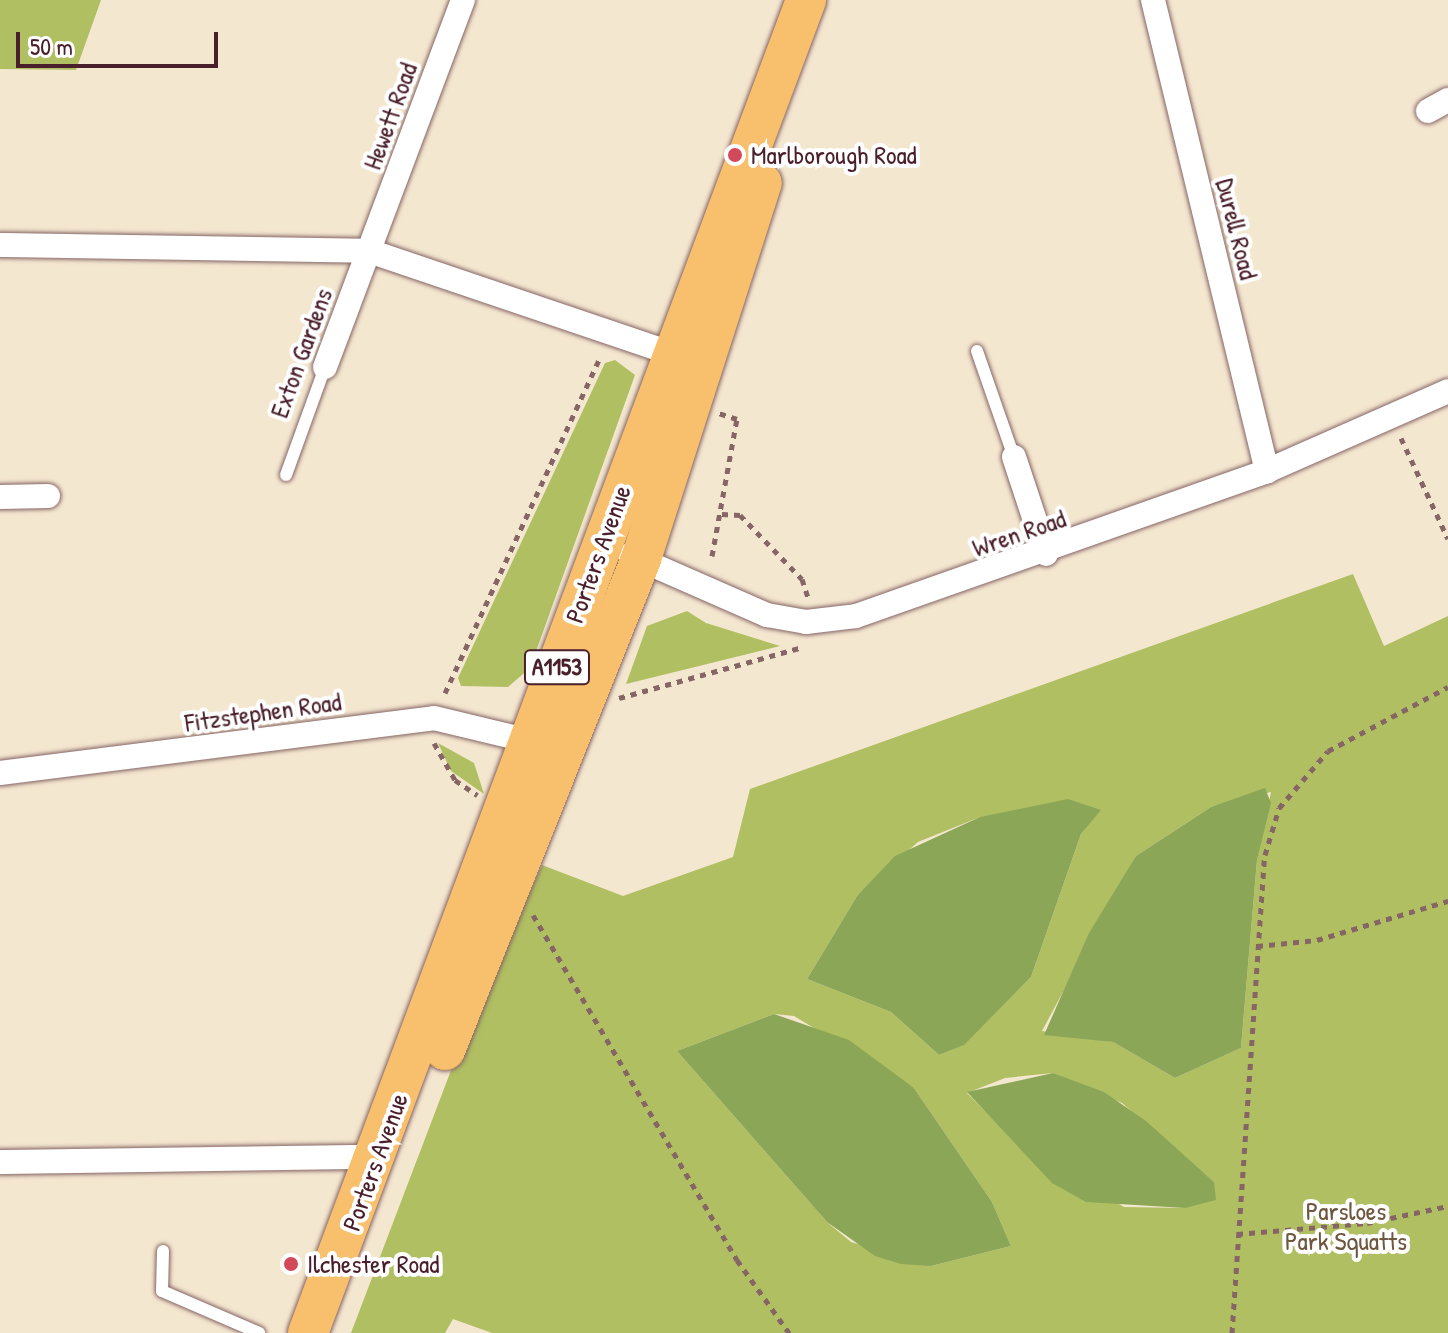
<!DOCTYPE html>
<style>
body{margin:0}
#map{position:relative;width:1448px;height:1333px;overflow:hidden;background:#f4e7d0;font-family:"Patrick Hand",sans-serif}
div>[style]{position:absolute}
.green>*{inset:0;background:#b0bf62}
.forest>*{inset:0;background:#8ca658}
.path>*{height:5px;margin-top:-2.5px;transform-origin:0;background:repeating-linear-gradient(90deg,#866565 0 6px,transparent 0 12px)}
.roads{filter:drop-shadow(0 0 2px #866565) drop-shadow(0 0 2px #866565)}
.service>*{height:12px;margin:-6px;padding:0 6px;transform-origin:6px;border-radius:6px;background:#fff}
.minor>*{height:24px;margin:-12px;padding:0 12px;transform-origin:12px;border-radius:12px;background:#fff}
.primary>*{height:40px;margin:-20px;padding:0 20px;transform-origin:20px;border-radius:20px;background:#f8bf6c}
.dots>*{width:22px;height:22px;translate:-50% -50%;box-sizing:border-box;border:4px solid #fff;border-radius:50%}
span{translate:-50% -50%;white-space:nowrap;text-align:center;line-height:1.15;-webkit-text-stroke:8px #fff;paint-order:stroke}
.shield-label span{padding:2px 6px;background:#fff;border:2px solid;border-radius:6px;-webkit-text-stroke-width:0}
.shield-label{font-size:24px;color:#4a1f2b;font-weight:700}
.street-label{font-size:26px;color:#4a1f2b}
.poi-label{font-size:26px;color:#4a1f2b}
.left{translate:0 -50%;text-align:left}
.park-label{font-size:26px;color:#6e573e}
.scale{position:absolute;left:16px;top:32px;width:202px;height:36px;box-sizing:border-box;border:4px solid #4a1f2b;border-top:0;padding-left:10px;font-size:24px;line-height:28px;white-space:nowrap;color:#4a1f2b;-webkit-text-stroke:6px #fff;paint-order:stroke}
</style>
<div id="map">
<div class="green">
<i style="clip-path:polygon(0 0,101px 0,76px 70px,0 69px)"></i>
<i style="clip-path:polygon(615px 360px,635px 375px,530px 668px,508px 687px,461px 686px,458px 678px,605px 363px)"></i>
<i style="clip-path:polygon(evenodd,1353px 574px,1384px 646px,1448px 616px,1448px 1333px,492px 1333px,453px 1319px,445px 1333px,351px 1333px,466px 1031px,542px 865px,623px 896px,733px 857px,750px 789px,1353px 574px,1271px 792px,1257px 860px,1241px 1048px,1175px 1078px,1113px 1042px,1042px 1031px,1136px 856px,1211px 807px,1271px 792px,1353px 574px,1100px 810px,1081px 834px,1031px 977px,963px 1045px,939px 1055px,891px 1012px,807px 979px,857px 896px,918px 842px,980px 817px,1100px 810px,1353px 574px,774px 1014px,794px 1016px,914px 1088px,992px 1202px,1011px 1246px,931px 1266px,851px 1242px,827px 1222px,677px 1051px,774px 1014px,1353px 574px,1053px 1073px,1122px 1103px,1214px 1182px,1185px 1208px,1124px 1207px,1019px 1145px,967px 1093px,1005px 1078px,1053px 1073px)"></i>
<i style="clip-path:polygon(687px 611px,706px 623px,780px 646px,626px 684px,647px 626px)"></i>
<i style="clip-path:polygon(438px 743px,474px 763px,484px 794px,451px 771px)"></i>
</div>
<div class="forest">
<i style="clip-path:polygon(1265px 788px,1271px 803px,1257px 860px,1241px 1048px,1175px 1078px,1113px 1042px,1044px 1035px,1089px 933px,1136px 856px,1211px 807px)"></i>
<i style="clip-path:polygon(1068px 799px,1101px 810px,1081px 834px,1031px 977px,964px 1045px,939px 1055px,891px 1012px,807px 979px,857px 896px,895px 856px,980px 817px)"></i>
<i style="clip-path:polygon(774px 1014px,849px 1040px,914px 1088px,992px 1202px,1011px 1246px,931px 1266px,901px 1264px,875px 1256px,827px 1222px,677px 1051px)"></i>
<i style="clip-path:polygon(1053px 1073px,1104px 1092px,1146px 1121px,1214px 1182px,1216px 1200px,1185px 1208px,1086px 1202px,1052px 1183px,967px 1092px)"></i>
</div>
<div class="path">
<i style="left:1401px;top:438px;width:111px;rotate:65deg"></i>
<i style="left:722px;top:514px;width:18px;rotate:3deg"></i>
<i style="left:740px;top:515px;width:89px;rotate:45.9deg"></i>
<i style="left:802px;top:579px;width:19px;rotate:72deg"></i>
<i style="left:712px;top:556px;width:139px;rotate:-79.7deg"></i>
<i style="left:737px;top:419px;width:19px;rotate:-162deg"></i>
<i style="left:445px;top:693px;width:371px;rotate:-65.2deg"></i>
<i style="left:619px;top:698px;width:187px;rotate:-15.5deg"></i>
<i style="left:434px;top:743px;width:43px;rotate:60.4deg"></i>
<i style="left:455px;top:780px;width:27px;rotate:34deg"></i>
<i style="left:533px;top:915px;width:401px;rotate:59.4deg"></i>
<i style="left:737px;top:1260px;width:90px;rotate:54.5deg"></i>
<i style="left:1257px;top:946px;width:60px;rotate:-5.7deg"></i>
<i style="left:1317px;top:940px;width:137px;rotate:-16.6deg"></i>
<i style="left:1237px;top:1234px;width:130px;rotate:-4.8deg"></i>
<i style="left:1367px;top:1223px;width:83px;rotate:-11.9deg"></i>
<i style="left:1232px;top:1333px;width:479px;rotate:-86.1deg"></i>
<i style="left:1265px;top:855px;width:49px;rotate:-73.4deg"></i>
<i style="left:1279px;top:808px;width:75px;rotate:-49.3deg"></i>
<i style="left:1328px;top:751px;width:136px;rotate:-28.1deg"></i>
</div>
<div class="roads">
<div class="service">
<i style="left:977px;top:351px;width:112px;rotate:70.8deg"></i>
<i style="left:286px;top:475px;width:115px;rotate:-70.1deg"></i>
<i style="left:163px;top:1251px;width:40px;rotate:91.4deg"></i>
<i style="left:162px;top:1291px;width:106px;rotate:23.4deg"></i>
</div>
<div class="minor">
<i style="left:1153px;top:0;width:485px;rotate:76.4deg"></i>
<i style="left:1428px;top:111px;width:23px;rotate:-29deg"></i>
<i style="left:0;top:245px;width:369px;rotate:0.9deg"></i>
<i style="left:369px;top:251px;width:319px;rotate:18.7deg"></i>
<i style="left:325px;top:367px;width:392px;rotate:-69.4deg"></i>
<i style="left:1014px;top:457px;width:102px;rotate:71.7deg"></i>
<i style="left:0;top:497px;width:48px;rotate:-1.2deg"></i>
<i style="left:630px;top:555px;width:150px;rotate:23.7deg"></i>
<i style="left:767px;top:615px;width:40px;rotate:10deg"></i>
<i style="left:806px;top:622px;width:50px;rotate:-6.8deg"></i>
<i style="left:856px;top:616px;width:436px;rotate:-19.4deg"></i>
<i style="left:1267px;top:471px;width:198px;rotate:-23.8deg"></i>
<i style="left:0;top:773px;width:437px;rotate:-7.2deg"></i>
<i style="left:434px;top:718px;width:111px;rotate:13.5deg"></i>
<i style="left:0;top:1162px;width:376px;rotate:-0.8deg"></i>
</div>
<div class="primary">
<i style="left:445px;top:1050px;width:529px;rotate:-68.24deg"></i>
<i style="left:641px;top:559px;width:395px;rotate:-72.2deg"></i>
<i style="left:308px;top:1333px;width:1423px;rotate:-69.51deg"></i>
</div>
</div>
<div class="dots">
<i style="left:735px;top:155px;background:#d1495b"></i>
<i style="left:291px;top:1264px;background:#d1495b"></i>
</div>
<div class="shield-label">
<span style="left:557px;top:667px">A1153</span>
</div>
<div class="street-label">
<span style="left:390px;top:116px;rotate:-70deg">Hewett Road</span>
<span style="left:1237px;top:229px;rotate:76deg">Durell Road</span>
<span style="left:301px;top:353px;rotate:-70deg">Exton Gardens</span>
<span style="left:1019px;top:533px;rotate:-19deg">Wren Road</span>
<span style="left:598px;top:554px;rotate:-70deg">Porters Avenue</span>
<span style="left:263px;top:712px;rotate:-8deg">Fitzstephen Road</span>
<span style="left:375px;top:1162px;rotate:-70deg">Porters Avenue</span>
</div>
<div class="poi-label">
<span class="left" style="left:751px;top:155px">Marlborough Road</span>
<span class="left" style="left:307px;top:1264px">Ilchester Road</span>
</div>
<div class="park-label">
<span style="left:1346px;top:1226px">Parsloes<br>Park Squatts</span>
</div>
<div class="scale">50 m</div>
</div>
